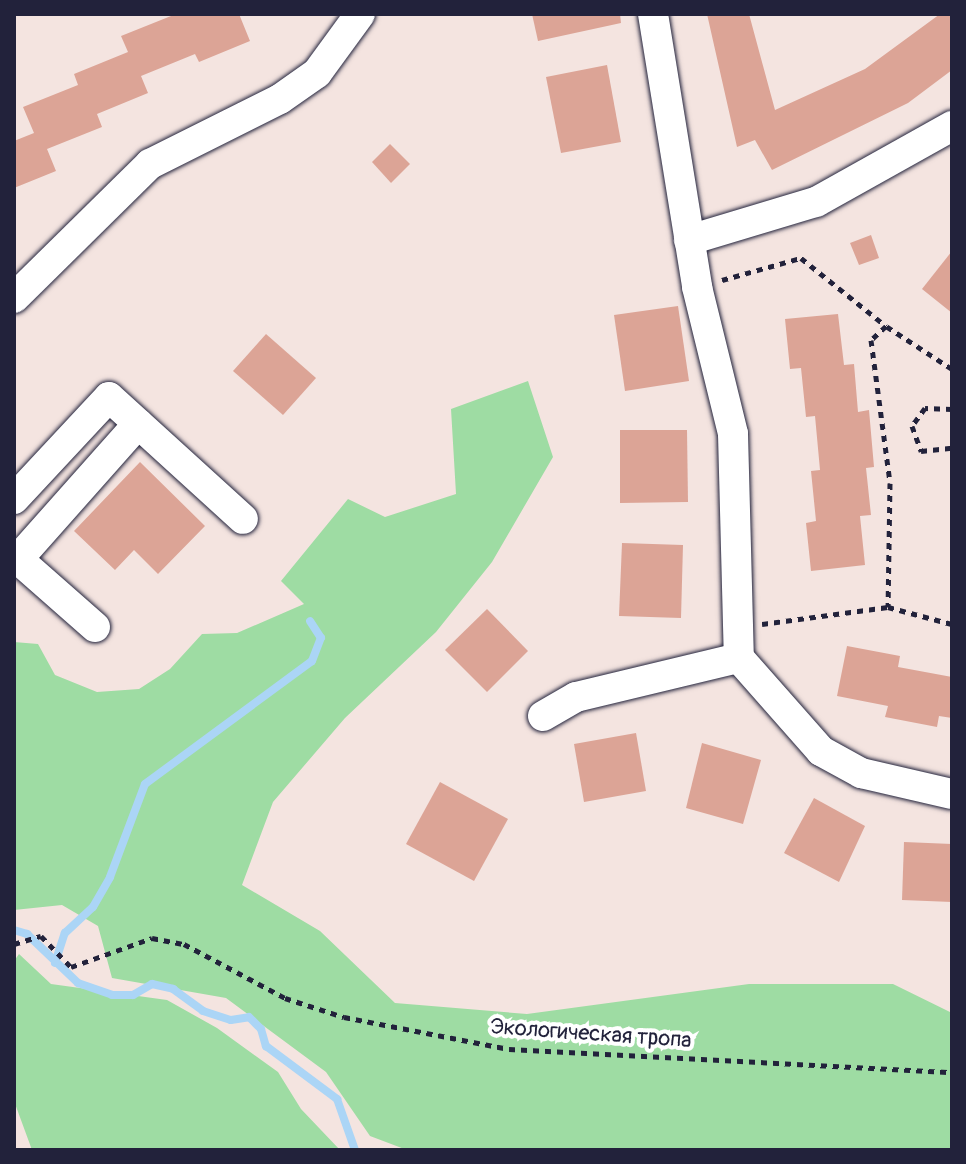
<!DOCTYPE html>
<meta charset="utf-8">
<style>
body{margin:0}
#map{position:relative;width:966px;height:1164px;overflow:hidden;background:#f4e4e0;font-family:Pangolin,sans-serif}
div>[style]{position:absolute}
.green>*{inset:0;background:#9edca3}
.stream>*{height:8px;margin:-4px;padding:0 4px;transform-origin:4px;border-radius:4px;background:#abd5f6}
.building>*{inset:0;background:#dca496}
.path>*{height:5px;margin-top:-2.5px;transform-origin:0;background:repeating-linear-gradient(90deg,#22223b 0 6px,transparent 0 12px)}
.roads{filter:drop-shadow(0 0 2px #22223b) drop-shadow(0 0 2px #22223b)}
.minor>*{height:30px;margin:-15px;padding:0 15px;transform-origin:15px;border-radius:15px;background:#fff}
span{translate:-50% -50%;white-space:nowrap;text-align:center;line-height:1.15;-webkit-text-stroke:8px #fff;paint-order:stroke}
.street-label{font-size:22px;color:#22223b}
.frame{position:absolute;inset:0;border:16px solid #22223b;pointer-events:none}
</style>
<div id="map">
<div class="green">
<i style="clip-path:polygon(528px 381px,553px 457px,492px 562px,436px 632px,345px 718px,273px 802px,242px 885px,320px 931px,395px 1003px,527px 1014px,749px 984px,893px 984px,952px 1013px,952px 1150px,407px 1150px,370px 1136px,326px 1072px,226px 998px,112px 978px,98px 926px,62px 905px,14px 910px,14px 642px,38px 644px,55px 675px,97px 692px,139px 689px,170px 669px,202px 634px,237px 633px,304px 604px,281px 581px,348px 499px,385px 517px,456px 494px,451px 409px)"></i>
<i style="clip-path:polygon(19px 954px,51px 984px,167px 1000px,217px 1028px,278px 1072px,301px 1109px,340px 1150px,32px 1150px,14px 1101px,14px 961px)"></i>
</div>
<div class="stream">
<i style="left:14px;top:930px;width:14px;rotate:17deg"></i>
<i style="left:27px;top:934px;width:71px;rotate:43.9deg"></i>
<i style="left:78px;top:983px;width:36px;rotate:19deg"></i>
<i style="left:112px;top:995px;width:21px"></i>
<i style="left:133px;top:995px;width:22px;rotate:-30deg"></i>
<i style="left:152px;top:984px;width:22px;rotate:13deg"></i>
<i style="left:173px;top:989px;width:37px;rotate:36deg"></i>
<i style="left:203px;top:1011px;width:29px;rotate:18deg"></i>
<i style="left:231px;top:1020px;width:18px;rotate:-9deg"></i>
<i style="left:249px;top:1017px;width:17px;rotate:45deg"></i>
<i style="left:261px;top:1029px;width:18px;rotate:74deg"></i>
<i style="left:266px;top:1046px;width:89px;rotate:36.7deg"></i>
<i style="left:337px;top:1099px;width:54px;rotate:70.6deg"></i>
<i style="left:55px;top:963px;width:32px;rotate:-72deg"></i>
<i style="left:65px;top:933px;width:38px;rotate:-43deg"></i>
<i style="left:93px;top:907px;width:34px;rotate:-60deg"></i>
<i style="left:110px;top:877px;width:99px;rotate:-69.4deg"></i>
<i style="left:145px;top:784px;width:207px;rotate:-36.4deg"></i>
<i style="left:312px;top:661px;width:25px;rotate:-69deg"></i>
<i style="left:321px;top:638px;width:20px;rotate:-123deg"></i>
</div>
<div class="building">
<i style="clip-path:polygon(176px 14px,239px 14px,250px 41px,199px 62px,195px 54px,141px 76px,148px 93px,97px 114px,102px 127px,47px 149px,56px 171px,14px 188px,14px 141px,34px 133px,23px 107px,78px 85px,74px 74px,128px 52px,121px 36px)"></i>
<i style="clip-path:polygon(532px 14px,620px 14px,621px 23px,538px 41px)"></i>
<i style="clip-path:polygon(707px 14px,749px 14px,775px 110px,865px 69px,940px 14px,952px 14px,952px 70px,908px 103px,772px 170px,755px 140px,737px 147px)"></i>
<i style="clip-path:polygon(607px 65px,621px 142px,561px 153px,546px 77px)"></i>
<i style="clip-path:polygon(390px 144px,410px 164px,391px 183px,372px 162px)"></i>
<i style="clip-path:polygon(871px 235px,879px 258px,859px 265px,850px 243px)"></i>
<i style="clip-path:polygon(952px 251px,952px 313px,922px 289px)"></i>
<i style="clip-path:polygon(678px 306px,689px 381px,625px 391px,614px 315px)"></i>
<i style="clip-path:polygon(838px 314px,844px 365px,854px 364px,858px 412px,869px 410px,874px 467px,866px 468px,871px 515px,860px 516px,865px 565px,811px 571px,806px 523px,816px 521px,811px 471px,820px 470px,815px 416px,806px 417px,801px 368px,790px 369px,785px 319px)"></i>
<i style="clip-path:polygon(266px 334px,316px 378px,283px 415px,233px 371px)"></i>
<i style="clip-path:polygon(620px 430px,687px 430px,688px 502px,620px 503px)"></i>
<i style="clip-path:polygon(140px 462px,205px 526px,158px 574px,134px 550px,115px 570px,74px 531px)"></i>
<i style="clip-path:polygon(622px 543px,683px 545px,681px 618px,619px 616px)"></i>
<i style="clip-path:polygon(487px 609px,528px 651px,487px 692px,445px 650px)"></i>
<i style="clip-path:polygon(847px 646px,900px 656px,898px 667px,952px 677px,952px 718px,939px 716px,937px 727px,885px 717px,888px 706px,837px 696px)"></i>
<i style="clip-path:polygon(636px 733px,646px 791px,584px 802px,574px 744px)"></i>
<i style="clip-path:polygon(702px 743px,761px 760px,743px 824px,686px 808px)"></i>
<i style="clip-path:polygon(440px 782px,508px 819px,474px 881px,406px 844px)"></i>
<i style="clip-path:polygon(814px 798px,865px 826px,839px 882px,784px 853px)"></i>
<i style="clip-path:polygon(904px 842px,952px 844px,952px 902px,902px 900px)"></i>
</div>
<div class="path">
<i style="left:722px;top:280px;width:82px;rotate:-15.6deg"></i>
<i style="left:801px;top:258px;width:109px;rotate:38.7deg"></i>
<i style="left:952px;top:369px;width:79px;rotate:-146.9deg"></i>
<i style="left:886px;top:326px;width:21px;rotate:137deg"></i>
<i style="left:871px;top:340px;width:144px;rotate:82.4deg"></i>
<i style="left:890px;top:483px;width:124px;rotate:90.9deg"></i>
<i style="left:888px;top:607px;width:66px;rotate:14.9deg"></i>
<i style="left:952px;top:409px;width:27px;rotate:-178deg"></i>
<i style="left:925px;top:408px;width:22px;rotate:126deg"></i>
<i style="left:912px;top:426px;width:27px;rotate:70deg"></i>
<i style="left:921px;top:451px;width:31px;rotate:-6deg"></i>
<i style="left:762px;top:624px;width:127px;rotate:-7.7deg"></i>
<i style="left:14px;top:944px;width:28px;rotate:-17deg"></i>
<i style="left:41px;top:936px;width:43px;rotate:45.9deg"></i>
<i style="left:71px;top:967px;width:86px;rotate:-19.7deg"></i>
<i style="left:152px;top:938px;width:33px;rotate:11deg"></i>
<i style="left:184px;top:944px;width:115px;rotate:28.1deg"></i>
<i style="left:285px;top:998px;width:62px;rotate:17.9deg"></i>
<i style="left:344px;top:1017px;width:168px;rotate:11deg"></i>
<i style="left:509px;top:1049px;width:444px;rotate:3deg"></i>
</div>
<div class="roads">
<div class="minor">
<i style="left:653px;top:14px;width:277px;rotate:80.8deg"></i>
<i style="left:697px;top:287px;width:151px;rotate:76.2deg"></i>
<i style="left:733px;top:434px;width:224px;rotate:88.5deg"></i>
<i style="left:739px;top:658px;width:124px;rotate:48.6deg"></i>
<i style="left:821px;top:751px;width:46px;rotate:28.8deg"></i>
<i style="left:861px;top:773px;width:93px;rotate:13deg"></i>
<i style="left:689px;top:240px;width:133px;rotate:-16.7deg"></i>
<i style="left:816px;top:202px;width:156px;rotate:-29.2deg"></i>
<i style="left:14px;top:298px;width:191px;rotate:-44.6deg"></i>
<i style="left:150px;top:164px;width:145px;rotate:-26.6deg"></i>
<i style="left:280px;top:99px;width:45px;rotate:-35.1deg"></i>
<i style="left:317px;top:73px;width:73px;rotate:-53.9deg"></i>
<i style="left:14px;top:499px;width:139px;rotate:-47deg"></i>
<i style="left:109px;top:397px;width:181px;rotate:42.3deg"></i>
<i style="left:95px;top:627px;width:103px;rotate:-138.6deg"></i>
<i style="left:18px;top:559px;width:181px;rotate:-48.4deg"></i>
<i style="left:543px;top:716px;width:38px;rotate:-30deg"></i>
<i style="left:576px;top:697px;width:168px;rotate:-13.5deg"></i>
</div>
</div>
<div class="street-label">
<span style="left:591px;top:1034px;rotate:4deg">Экологическая тропа</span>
</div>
<div class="frame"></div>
</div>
